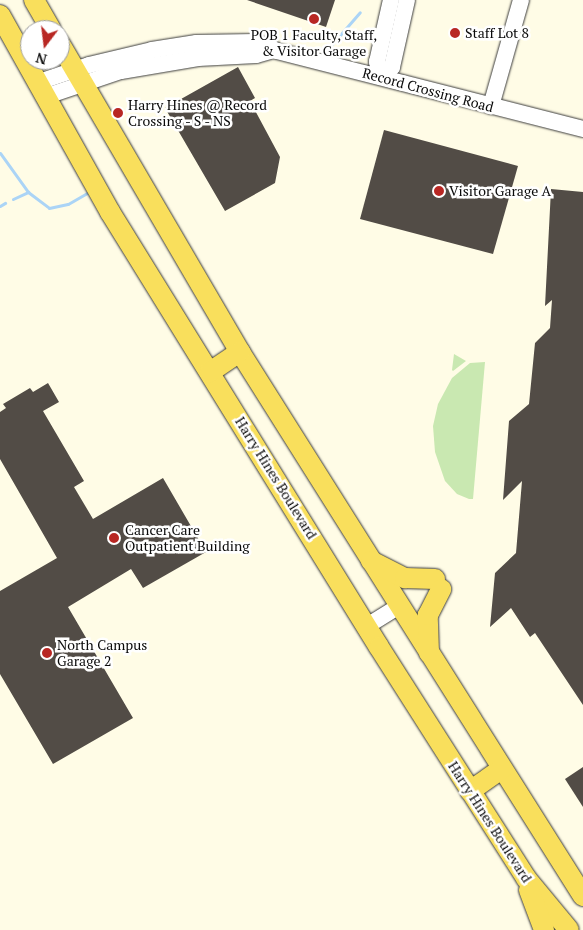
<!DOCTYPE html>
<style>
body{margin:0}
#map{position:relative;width:583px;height:930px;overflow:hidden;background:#fffce6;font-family:"PT Serif",serif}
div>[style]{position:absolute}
.green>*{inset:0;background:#c9e8b1}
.stream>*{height:3px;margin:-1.5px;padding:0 1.5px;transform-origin:1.5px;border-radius:1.5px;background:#abd4f6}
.building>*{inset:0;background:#524c46}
.roads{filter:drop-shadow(0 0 1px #3d3d3d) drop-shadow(0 0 1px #3d3d3d)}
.minor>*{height:16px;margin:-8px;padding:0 8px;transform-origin:8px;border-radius:8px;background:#fff}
.major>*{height:20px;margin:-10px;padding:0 10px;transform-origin:10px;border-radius:10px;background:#f9df5c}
.dots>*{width:14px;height:14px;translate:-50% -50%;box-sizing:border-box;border:2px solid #fff;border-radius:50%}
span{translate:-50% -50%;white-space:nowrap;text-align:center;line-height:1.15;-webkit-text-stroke:5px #fff;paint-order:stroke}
.poi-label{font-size:14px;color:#0a0a0a}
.left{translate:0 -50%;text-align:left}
.street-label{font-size:14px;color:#0a0a0a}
.north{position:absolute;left:20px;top:20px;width:50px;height:50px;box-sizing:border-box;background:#fff;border:1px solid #9d9d9d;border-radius:50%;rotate:195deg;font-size:14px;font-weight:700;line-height:20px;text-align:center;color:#0a0a0a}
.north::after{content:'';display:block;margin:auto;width:18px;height:22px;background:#b82723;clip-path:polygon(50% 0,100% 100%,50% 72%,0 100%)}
</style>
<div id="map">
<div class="green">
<i style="clip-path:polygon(454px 354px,466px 361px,453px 371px,452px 370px)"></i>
<i style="clip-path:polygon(485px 362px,473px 499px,469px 499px,457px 494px,445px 481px,435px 452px,433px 426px,438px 404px,452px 378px,470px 363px)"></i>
</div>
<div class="stream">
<i style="left:327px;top:50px;width:50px;rotate:-49deg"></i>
<i style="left:0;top:153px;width:48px;rotate:54.3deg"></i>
<i style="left:13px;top:199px;width:17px;rotate:-25deg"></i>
<i style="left:28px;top:192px;width:26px;rotate:37deg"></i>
<i style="left:49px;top:208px;width:19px;rotate:-12deg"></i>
<i style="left:68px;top:204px;width:22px;rotate:-30deg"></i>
<i style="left:0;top:206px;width:6px;rotate:-31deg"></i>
</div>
<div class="building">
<i style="clip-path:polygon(247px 0,335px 0,326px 27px)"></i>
<i style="clip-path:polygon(238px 67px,255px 98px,250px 101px,280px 157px,275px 183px,225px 211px,165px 108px)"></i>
<i style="clip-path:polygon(384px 130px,518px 166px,493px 254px,360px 219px)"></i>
<i style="clip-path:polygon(551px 189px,583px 192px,583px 705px,535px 633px,530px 637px,511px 608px,490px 627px,495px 573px,516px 553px,522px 481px,503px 500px,509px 421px,529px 404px,535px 343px,550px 328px,552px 300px,545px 306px)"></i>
<i style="clip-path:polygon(48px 383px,59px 402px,43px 411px,84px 481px,74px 487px,93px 519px,163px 478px,206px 552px,143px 588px,131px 569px,68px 607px,133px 718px,53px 764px,0 674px,0 591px,57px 558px,0 459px,0 412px,6px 408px,3px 404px,30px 388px,33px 392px)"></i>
<i style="clip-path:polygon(583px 767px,583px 807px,565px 779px)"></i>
</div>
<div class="roads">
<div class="minor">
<i style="left:381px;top:77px;width:15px;rotate:-42deg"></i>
<i style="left:392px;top:67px;width:69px;rotate:-77.4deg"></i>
<i style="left:381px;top:77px;width:16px;rotate:-105deg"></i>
<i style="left:377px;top:62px;width:64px;rotate:-77.3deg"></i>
<i style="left:36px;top:83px;width:56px;rotate:-18.8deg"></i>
<i style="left:89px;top:65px;width:65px;rotate:-13.4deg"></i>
<i style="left:152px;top:50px;width:45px;rotate:-9deg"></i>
<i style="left:196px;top:43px;width:60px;rotate:-1deg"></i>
<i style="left:256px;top:42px;width:23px;rotate:23deg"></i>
<i style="left:277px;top:51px;width:316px;rotate:14.3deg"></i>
<i style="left:44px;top:97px;width:81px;rotate:-18.7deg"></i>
<i style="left:121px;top:71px;width:78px;rotate:-9.6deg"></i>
<i style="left:198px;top:58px;width:58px;rotate:-3deg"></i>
<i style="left:256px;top:55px;width:18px;rotate:-16deg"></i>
<i style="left:491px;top:106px;width:110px;rotate:-74.2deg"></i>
<i style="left:367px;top:626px;width:36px;rotate:-32deg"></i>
</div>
<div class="major">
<i style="left:34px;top:0;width:34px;rotate:60deg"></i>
<i style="left:0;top:15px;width:226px;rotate:60.8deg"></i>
<i style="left:110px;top:212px;width:511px;rotate:58.27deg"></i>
<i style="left:379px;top:647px;width:274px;rotate:57.5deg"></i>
<i style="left:526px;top:878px;width:67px;rotate:50.4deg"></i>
<i style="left:60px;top:44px;width:357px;rotate:59.7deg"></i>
<i style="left:240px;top:352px;width:643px;rotate:57.77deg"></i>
<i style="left:210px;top:372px;width:36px;rotate:-34deg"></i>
<i style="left:371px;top:561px;width:38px;rotate:27deg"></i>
<i style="left:405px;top:578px;width:30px;rotate:2deg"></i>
<i style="left:429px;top:653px;width:38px;rotate:-92deg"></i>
<i style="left:428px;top:615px;width:29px;rotate:-63deg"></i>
<i style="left:470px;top:791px;width:39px;rotate:-35deg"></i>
<i style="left:529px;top:890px;width:43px;rotate:69.4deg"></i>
</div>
</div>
<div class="dots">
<i style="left:314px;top:19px;background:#b82723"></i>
<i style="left:455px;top:33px;background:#b82723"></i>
<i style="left:118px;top:113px;background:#b82723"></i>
<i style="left:439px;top:191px;background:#b82723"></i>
<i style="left:114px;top:538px;background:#b82723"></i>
<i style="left:47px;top:653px;background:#b82723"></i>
</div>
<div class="poi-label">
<span class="left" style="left:465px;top:33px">Staff Lot 8</span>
<span style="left:314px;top:43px">POB 1 Faculty, Staff,<br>&amp; Visitor Garage</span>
<span class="left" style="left:128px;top:113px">Harry Hines @ Record<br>Crossing - S - NS</span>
<span class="left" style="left:449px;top:191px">Visitor Garage A</span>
<span class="left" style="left:125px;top:538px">Cancer Care<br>Outpatient Building</span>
<span class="left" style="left:57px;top:653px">North Campus<br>Garage 2</span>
</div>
<div class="street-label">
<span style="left:428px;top:90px;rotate:15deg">Record Crossing Road</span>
<span style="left:276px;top:478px;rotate:58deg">Harry Hines Boulevard</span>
<span style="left:490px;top:822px;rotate:57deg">Harry Hines Boulevard</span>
</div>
<div class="north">N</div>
</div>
